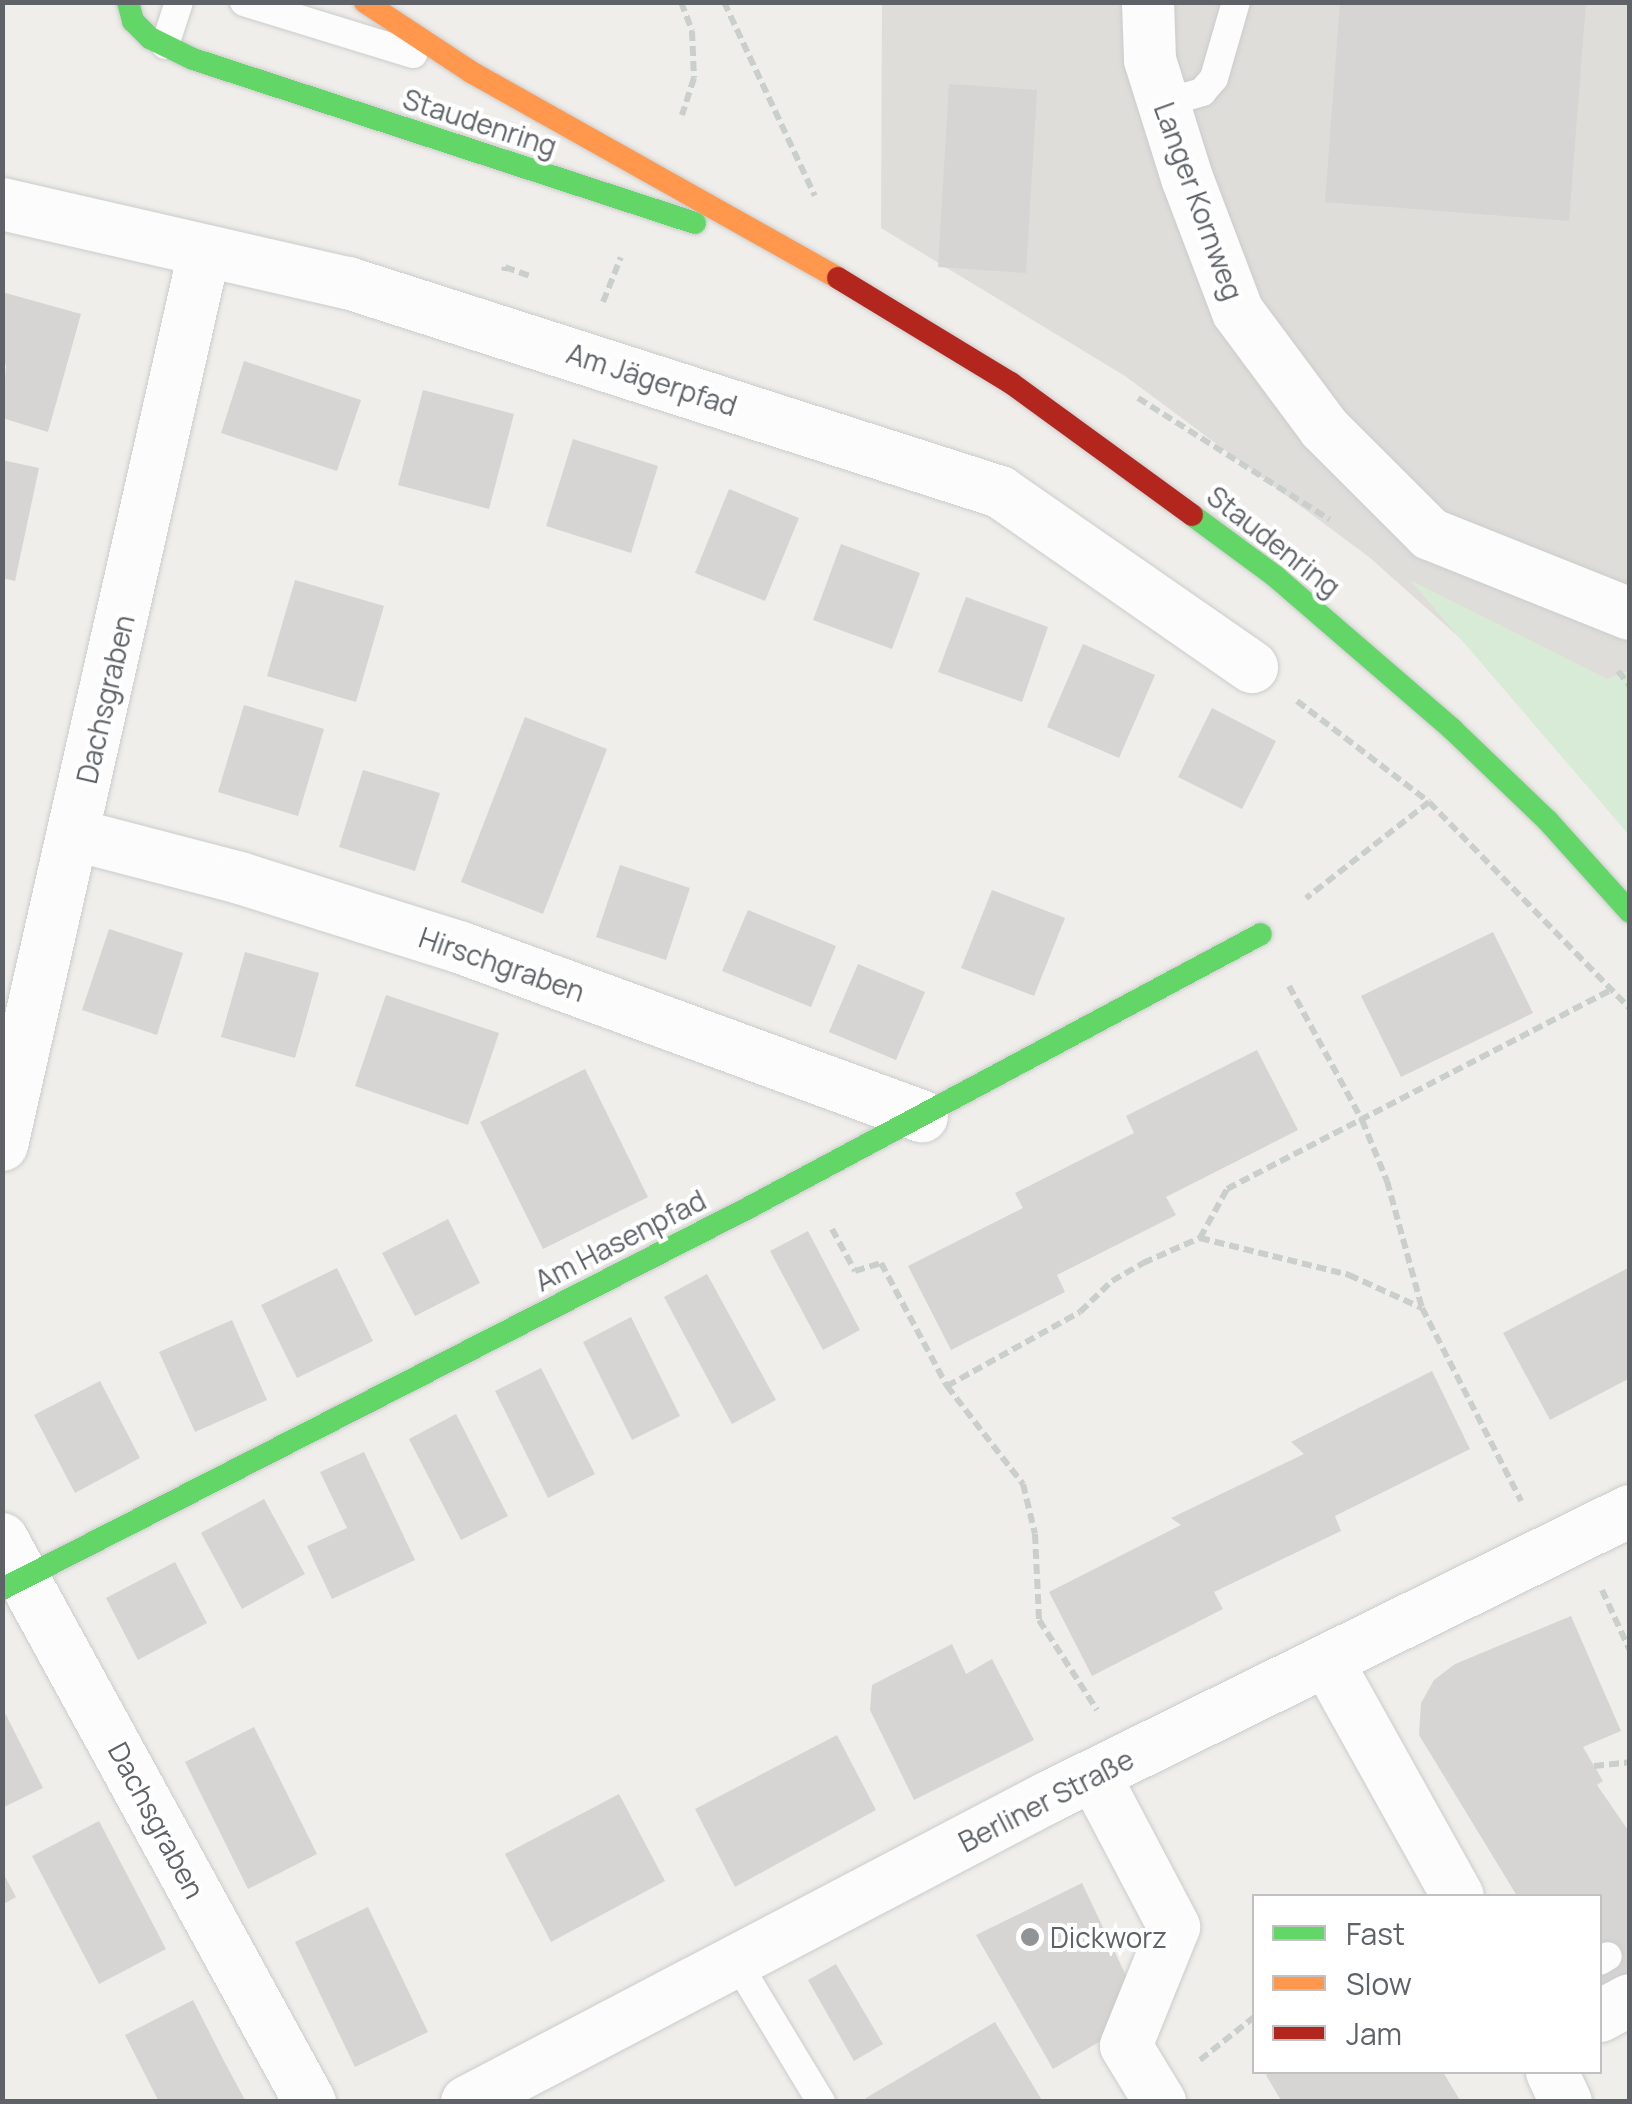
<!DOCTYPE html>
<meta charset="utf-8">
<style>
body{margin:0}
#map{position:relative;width:1632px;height:2104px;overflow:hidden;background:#efeeea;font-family:Manrope,sans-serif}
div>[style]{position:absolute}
.industrial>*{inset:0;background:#dfddda}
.green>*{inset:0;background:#d8ebd6}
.building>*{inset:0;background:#d6d5d3}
.path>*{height:6px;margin-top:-3px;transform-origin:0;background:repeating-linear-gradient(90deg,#cacfcc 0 10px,transparent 0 15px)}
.roads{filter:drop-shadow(0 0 2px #cbcccc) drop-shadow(0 0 2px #cbcccc)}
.lane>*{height:28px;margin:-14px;padding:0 14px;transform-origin:14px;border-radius:14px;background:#fdfcfc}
.street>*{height:52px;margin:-26px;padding:0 26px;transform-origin:26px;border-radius:26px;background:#fdfcfc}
.fast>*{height:22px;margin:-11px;padding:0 11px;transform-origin:11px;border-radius:11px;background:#63d668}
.slow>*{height:22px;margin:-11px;padding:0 11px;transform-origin:11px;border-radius:11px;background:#ff974d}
.jam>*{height:22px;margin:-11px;padding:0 11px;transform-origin:11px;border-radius:11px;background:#b3261e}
.dots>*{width:28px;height:28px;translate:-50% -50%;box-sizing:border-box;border:5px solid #fff;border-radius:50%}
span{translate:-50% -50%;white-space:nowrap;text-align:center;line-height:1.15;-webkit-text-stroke:8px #fff;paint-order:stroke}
.street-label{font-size:28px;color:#5f6368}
.poi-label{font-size:28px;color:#5f6368}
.left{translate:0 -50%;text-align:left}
.frame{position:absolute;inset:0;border:5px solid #5f6368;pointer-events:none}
.legend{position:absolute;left:1252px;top:1894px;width:350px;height:180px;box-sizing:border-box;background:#fff;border:2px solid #bfc1c3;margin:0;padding:12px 18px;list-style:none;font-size:30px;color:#5f6368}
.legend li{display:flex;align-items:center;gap:20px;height:50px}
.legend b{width:50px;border:2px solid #bfc1c3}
</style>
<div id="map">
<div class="industrial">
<i style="clip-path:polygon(882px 3px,1629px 3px,1629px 796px,1605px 767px,1369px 557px,1125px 376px,881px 228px)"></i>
</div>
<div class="green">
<i style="clip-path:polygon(1410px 580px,1607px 679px,1629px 670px,1629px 835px)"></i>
</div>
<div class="building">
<i style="clip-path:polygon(1340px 2px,1586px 2px,1569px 221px,1325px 202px)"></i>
<i style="clip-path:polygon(949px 84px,1037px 90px,1026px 273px,938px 267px)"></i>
<i style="clip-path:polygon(2px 292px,81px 314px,48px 432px,2px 418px,6px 365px,2px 364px)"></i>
<i style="clip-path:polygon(244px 361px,361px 400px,337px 471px,221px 433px)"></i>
<i style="clip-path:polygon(423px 390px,514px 414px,489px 509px,398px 485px)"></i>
<i style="clip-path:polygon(573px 439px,658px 466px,631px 553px,546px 526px)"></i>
<i style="clip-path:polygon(2px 460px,39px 468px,15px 581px,2px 578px)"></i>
<i style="clip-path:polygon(729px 489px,799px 518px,765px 601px,695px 573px)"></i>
<i style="clip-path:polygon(841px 544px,920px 573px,892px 649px,813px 620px)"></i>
<i style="clip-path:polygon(295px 580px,384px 606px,356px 702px,267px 676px)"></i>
<i style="clip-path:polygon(966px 597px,1048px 627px,1022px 702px,938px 672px)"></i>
<i style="clip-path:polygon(1083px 644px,1155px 675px,1119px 758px,1047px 727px)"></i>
<i style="clip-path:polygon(244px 705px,324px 729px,298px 816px,218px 792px)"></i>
<i style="clip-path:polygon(1212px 708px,1276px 741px,1242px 809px,1178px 777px)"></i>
<i style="clip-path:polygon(525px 717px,607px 749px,543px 914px,461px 882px)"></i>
<i style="clip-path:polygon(363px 770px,440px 793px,415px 871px,339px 847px)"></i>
<i style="clip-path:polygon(620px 865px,690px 888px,666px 960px,596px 937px)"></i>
<i style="clip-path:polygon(992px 890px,1065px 918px,1034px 996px,961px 968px)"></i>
<i style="clip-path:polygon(748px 910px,836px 946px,811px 1007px,722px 971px)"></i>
<i style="clip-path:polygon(109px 929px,183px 953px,157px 1035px,82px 1010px)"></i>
<i style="clip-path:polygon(1493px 932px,1533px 1013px,1401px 1077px,1361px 996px)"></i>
<i style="clip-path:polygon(245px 952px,319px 973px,295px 1058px,221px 1037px)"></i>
<i style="clip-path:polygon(858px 964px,925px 992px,896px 1060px,829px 1032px)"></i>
<i style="clip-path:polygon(386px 995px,499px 1033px,468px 1125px,355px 1086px)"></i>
<i style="clip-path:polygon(1257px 1050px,1298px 1130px,1166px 1197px,1176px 1215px,1057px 1275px,1065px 1292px,951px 1350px,908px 1266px,1023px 1208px,1015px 1193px,1134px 1133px,1126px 1116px)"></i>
<i style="clip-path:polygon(585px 1069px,648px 1197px,543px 1249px,480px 1122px)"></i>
<i style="clip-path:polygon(448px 1219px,480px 1283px,415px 1316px,382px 1253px)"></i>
<i style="clip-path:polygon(808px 1231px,860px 1330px,823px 1350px,770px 1251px)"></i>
<i style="clip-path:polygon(1630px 1267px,1630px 1378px,1550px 1420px,1503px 1333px)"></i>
<i style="clip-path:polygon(337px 1268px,373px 1341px,297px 1378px,261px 1305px)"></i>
<i style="clip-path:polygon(707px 1274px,776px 1400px,732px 1424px,664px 1297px)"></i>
<i style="clip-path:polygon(631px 1317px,680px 1416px,632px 1440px,583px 1342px)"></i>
<i style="clip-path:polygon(232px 1320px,267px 1400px,195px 1432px,159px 1352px)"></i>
<i style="clip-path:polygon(541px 1368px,595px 1474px,548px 1498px,495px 1391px)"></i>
<i style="clip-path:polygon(1432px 1371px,1470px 1449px,1335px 1516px,1341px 1531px,1214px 1592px,1223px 1609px,1092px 1676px,1049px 1592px,1181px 1525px,1171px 1518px,1304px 1454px,1291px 1442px)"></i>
<i style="clip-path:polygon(100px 1381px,140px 1458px,75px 1493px,34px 1415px)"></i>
<i style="clip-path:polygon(456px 1414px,508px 1516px,461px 1540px,409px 1439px)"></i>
<i style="clip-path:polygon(364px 1452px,415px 1560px,332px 1599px,307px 1546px,347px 1528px,320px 1472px)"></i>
<i style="clip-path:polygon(264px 1499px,305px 1574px,242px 1609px,201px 1533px)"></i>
<i style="clip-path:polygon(175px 1562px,207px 1623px,138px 1660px,106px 1598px)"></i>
<i style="clip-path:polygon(1571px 1616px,1621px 1731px,1583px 1747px,1603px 1781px,1597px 1785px,1630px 1833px,1630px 1972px,1600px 1991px,1600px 1896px,1517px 1896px,1419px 1735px,1421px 1703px,1434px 1680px,1455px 1664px)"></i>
<i style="clip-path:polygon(952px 1644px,966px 1674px,992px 1659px,1034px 1740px,914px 1800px,870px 1710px,872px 1685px)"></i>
<i style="clip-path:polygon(2px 1707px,43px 1788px,2px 1808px)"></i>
<i style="clip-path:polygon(254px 1727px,317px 1854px,248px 1889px,185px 1762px)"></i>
<i style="clip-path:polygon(837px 1735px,876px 1810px,735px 1887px,695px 1809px)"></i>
<i style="clip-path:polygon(619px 1794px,665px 1881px,551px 1942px,505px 1854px)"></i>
<i style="clip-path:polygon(99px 1821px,166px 1949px,99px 1984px,32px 1856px)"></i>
<i style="clip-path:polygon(2px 1871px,16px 1897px,2px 1905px)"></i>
<i style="clip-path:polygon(1082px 1883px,1130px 1984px,1104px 2039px,1053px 2069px,976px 1935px)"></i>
<i style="clip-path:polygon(368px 1907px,428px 2032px,355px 2067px,295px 1942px)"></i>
<i style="clip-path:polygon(836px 1964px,883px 2044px,854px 2061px,808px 1980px)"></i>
<i style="clip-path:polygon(193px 2000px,223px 2059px,246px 2102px,159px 2102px,125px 2035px)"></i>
<i style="clip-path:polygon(995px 2022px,1043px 2102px,868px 2102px,866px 2098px)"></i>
<i style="clip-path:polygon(1271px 2072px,1443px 2072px,1461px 2102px,1282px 2102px,1266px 2075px)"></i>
</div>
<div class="path">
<i style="left:681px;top:2px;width:31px;rotate:69deg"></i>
<i style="left:692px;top:31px;width:47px;rotate:87.6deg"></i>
<i style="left:694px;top:78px;width:39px;rotate:108deg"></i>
<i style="left:724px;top:2px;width:214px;rotate:64.9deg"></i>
<i style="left:504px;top:271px;width:4px;rotate:-76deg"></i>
<i style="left:505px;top:267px;width:29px;rotate:20deg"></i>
<i style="left:603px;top:302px;width:48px;rotate:-68.2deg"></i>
<i style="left:1138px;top:398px;width:227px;rotate:32.4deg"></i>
<i style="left:1618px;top:671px;width:19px;rotate:51deg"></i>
<i style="left:1297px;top:701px;width:166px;rotate:37.4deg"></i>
<i style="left:1429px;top:802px;width:156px;rotate:142deg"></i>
<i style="left:1429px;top:802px;width:289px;rotate:45.8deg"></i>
<i style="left:1289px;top:986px;width:153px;rotate:61.4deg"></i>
<i style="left:1362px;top:1120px;width:66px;rotate:67.7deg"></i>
<i style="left:1387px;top:1181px;width:132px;rotate:74.6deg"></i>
<i style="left:1422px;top:1308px;width:217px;rotate:62.8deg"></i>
<i style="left:832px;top:1229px;width:48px;rotate:61.3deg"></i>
<i style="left:855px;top:1271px;width:27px;rotate:-17deg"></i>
<i style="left:881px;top:1263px;width:140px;rotate:61.8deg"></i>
<i style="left:947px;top:1386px;width:152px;rotate:-29.1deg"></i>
<i style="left:1080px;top:1312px;width:45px;rotate:-44.1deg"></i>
<i style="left:1112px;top:1281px;width:36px;rotate:-30deg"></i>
<i style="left:1143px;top:1263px;width:62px;rotate:-23.7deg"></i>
<i style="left:1200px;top:1238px;width:56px;rotate:-61.1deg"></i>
<i style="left:1227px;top:1189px;width:433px;rotate:-27.4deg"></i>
<i style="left:1200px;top:1238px;width:154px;rotate:13.9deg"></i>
<i style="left:1349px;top:1275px;width:80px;rotate:24.3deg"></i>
<i style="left:947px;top:1386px;width:124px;rotate:52.2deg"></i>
<i style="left:1023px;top:1484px;width:51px;rotate:76.5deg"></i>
<i style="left:1035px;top:1534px;width:86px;rotate:87.3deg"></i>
<i style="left:1039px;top:1620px;width:107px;rotate:57.2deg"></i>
<i style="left:1602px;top:1590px;width:67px;rotate:65.3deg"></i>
<i style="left:1594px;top:1766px;width:36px;rotate:-6deg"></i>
<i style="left:1200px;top:2060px;width:69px;rotate:-38.5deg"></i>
</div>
<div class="roads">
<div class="lane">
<i style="left:244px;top:2px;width:177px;rotate:17.1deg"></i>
<i style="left:165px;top:45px;width:45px;rotate:-72deg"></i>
<i style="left:1164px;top:103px;width:40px;rotate:-16deg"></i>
<i style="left:1202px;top:92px;width:18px;rotate:-49deg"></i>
<i style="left:1214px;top:78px;width:79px;rotate:-73.9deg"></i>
<i style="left:736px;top:1961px;width:165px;rotate:58.9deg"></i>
<i style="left:1600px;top:1961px;width:9px;rotate:-32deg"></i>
</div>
<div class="street">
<i style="left:1148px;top:2px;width:58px;rotate:88deg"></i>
<i style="left:1150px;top:60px;width:124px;rotate:72.6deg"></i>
<i style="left:1187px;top:178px;width:143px;rotate:69.2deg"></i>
<i style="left:1238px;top:312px;width:144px;rotate:53.4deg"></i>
<i style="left:1324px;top:428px;width:150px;rotate:45deg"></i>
<i style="left:1430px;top:534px;width:215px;rotate:21.8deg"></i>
<i style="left:2px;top:204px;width:355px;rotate:12.9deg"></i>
<i style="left:348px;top:283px;width:685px;rotate:17.77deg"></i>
<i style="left:1000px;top:492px;width:307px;rotate:34.8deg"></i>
<i style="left:75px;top:835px;width:171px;rotate:14.6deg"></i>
<i style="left:240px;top:878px;width:230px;rotate:17.5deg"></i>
<i style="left:459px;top:947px;width:493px;rotate:20.1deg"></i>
<i style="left:2px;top:1145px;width:915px;rotate:-77.24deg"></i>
<i style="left:2px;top:1539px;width:642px;rotate:61.32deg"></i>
<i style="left:1327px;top:1661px;width:269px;rotate:60.9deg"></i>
<i style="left:1094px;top:1775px;width:172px;rotate:62.2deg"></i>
<i style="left:1174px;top:1927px;width:128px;rotate:112deg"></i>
<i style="left:1126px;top:2046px;width:66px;rotate:58.7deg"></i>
<i style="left:1600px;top:2016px;width:34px;rotate:-28deg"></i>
<i style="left:1552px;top:2072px;width:33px;rotate:65deg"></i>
<i style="left:467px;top:2102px;width:657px;rotate:-27.66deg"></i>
<i style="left:1049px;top:1797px;width:648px;rotate:-26.21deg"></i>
</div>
<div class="fast">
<i style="left:128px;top:2px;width:20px;rotate:75deg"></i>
<i style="left:133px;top:21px;width:24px;rotate:45deg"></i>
<i style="left:150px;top:38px;width:48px;rotate:26deg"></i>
<i style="left:193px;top:59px;width:528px;rotate:18.09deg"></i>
<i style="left:1192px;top:515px;width:104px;rotate:36.4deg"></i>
<i style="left:1276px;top:577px;width:233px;rotate:40.8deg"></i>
<i style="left:1452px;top:729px;width:133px;rotate:43.8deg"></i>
<i style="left:1548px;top:821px;width:122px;rotate:48deg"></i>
<i style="left:2px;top:1589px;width:840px;rotate:-27.05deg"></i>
<i style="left:750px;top:1207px;width:579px;rotate:-28.11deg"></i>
</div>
<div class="slow">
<i style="left:365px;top:2px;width:127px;rotate:33.4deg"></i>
<i style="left:471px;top:72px;width:421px;rotate:29.3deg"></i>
</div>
<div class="jam">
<i style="left:838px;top:278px;width:202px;rotate:31.3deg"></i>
<i style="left:1011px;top:383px;width:224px;rotate:36.1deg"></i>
</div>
</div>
<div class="dots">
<i style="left:1030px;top:1937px;background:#919496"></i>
</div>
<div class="street-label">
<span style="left:480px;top:122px;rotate:18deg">Staudenring</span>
<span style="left:1199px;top:201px;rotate:70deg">Langer Kornweg</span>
<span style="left:652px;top:379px;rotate:18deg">Am Jägerpfad</span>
<span style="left:1274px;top:541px;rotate:38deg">Staudenring</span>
<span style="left:105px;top:699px;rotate:-77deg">Dachsgraben</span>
<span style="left:502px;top:964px;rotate:19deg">Hirschgraben</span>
<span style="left:620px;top:1240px;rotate:-27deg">Am Hasenpfad</span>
<span style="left:1046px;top:1800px;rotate:-27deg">Berliner Straße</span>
<span style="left:157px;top:1820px;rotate:62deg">Dachsgraben</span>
</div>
<div class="poi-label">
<span class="left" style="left:1050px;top:1937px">Dickworz</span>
</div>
<div class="frame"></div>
<ul class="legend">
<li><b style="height:12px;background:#63d668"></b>Fast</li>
<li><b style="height:12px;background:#ff974d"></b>Slow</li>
<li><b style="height:12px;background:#b3261e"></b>Jam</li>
</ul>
</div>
